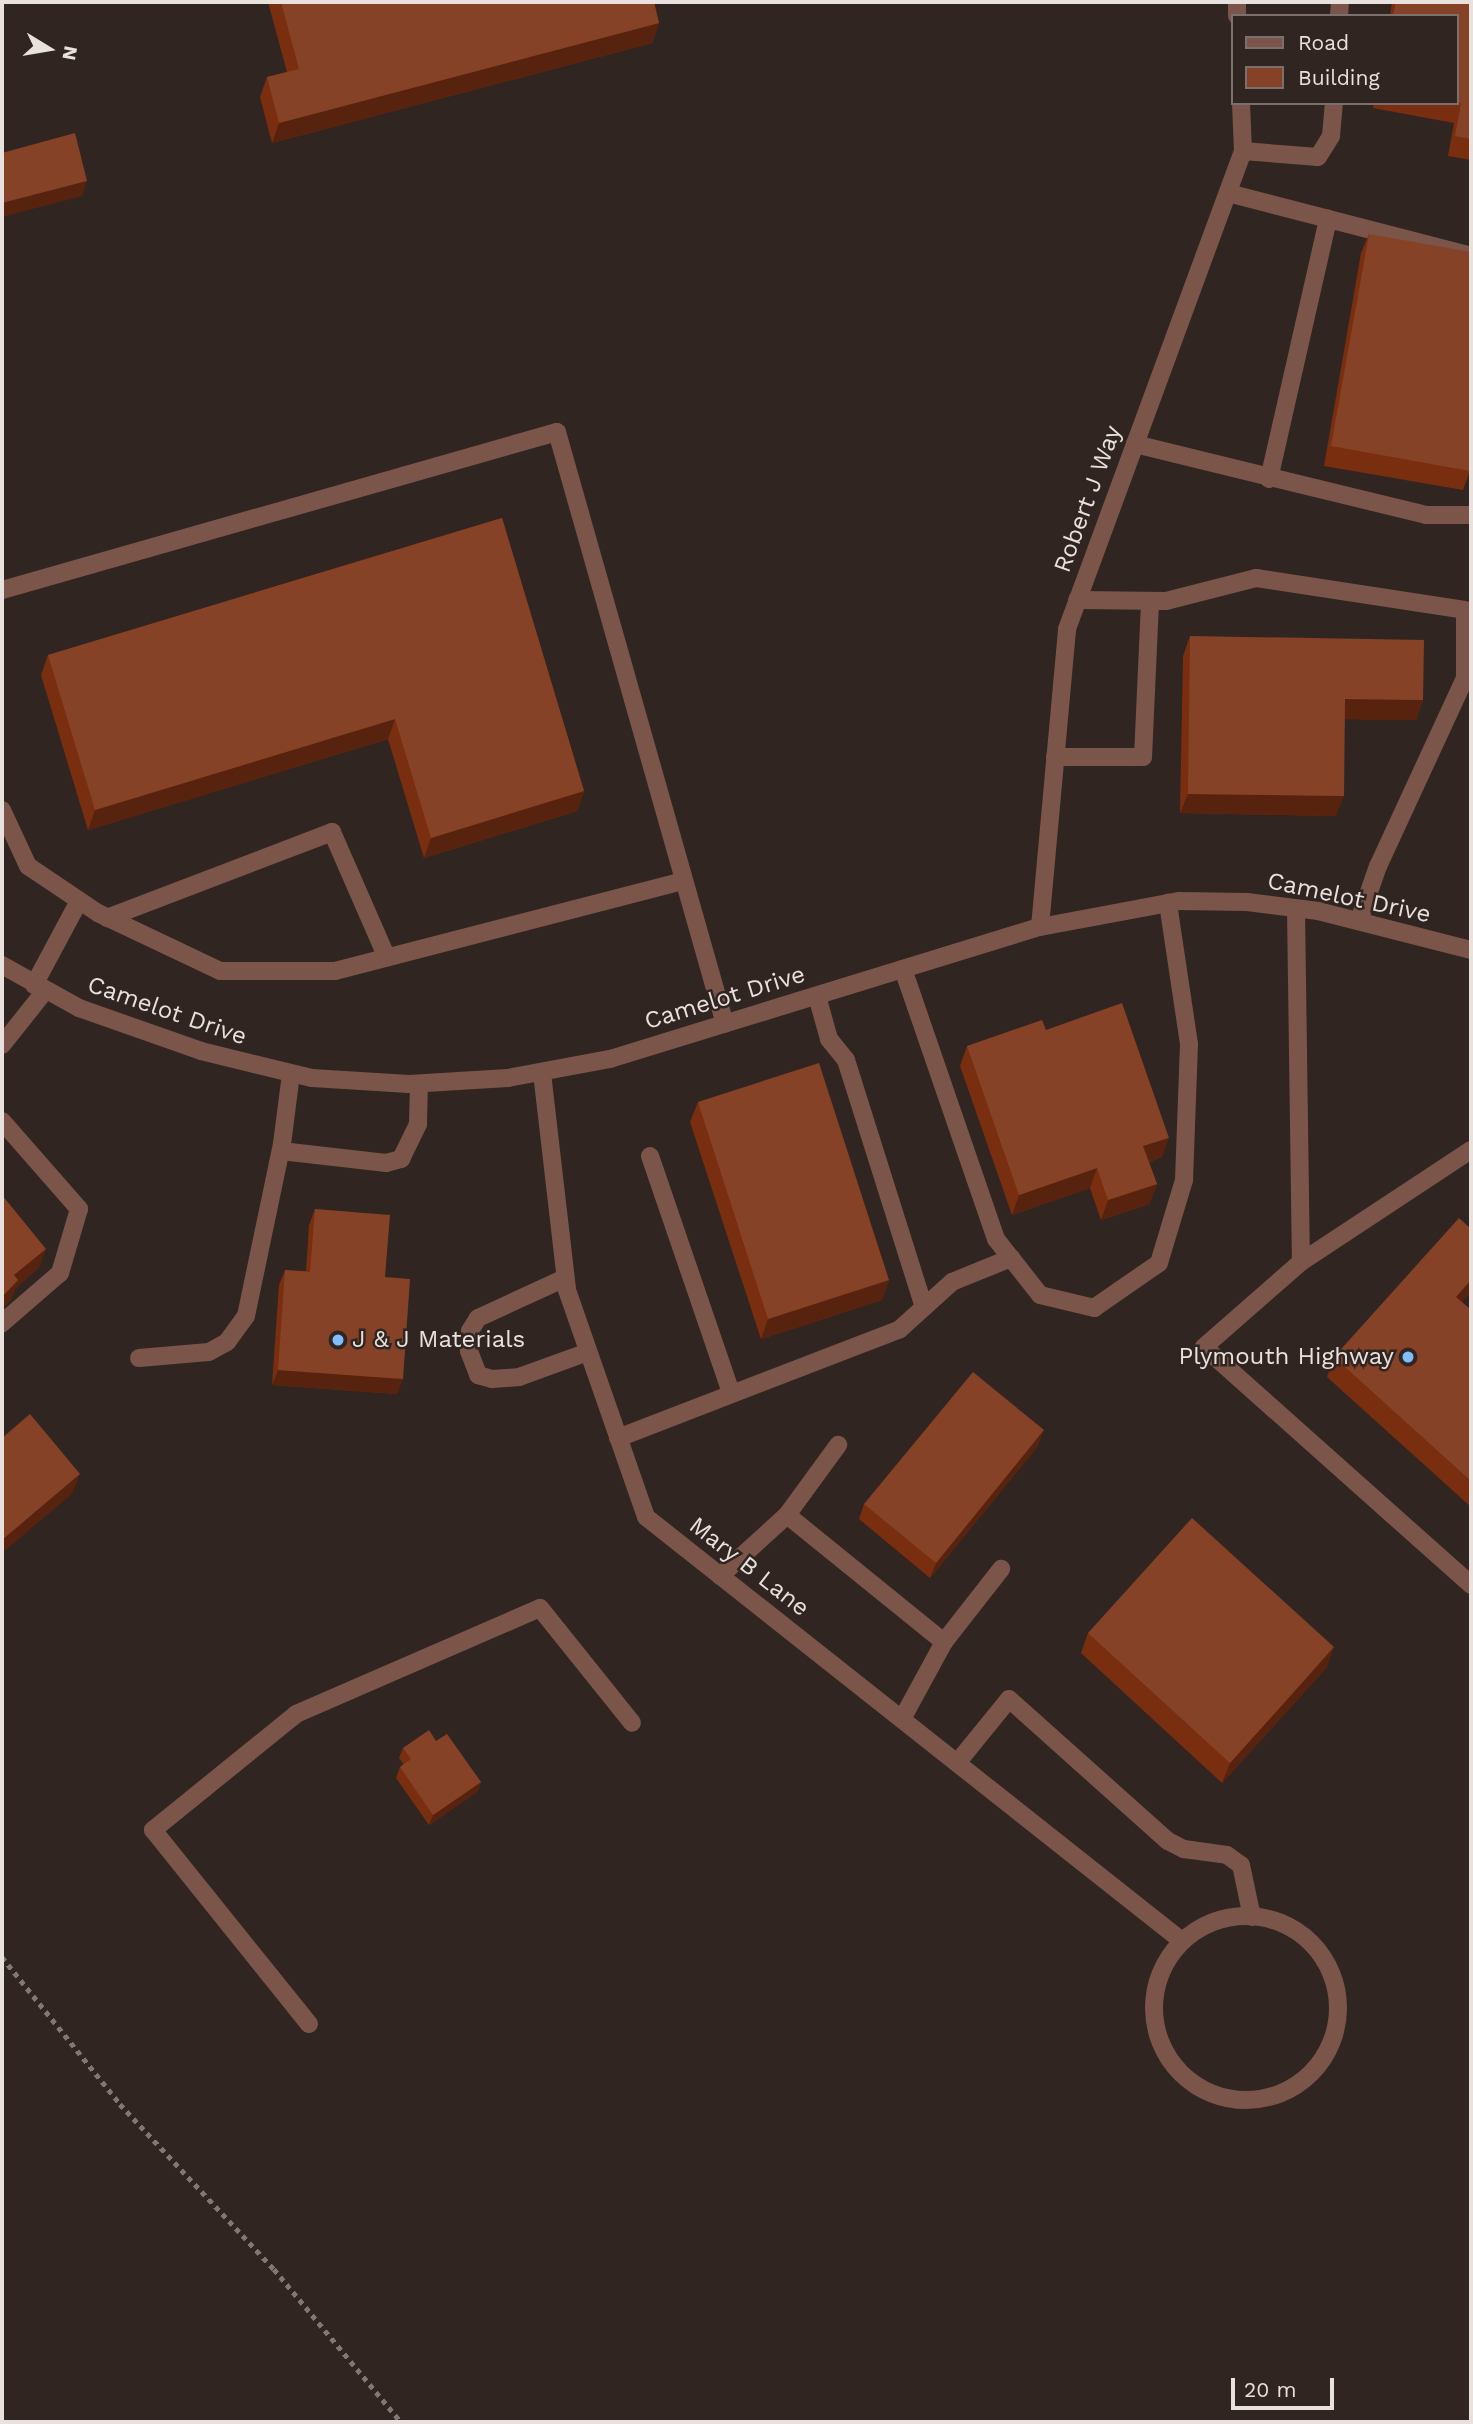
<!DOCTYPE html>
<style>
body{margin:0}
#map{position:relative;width:1473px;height:2424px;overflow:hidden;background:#312522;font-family:"Work Sans",sans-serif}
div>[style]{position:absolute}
.path>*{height:4.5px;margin-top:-2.25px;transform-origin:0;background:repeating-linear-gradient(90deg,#817774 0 5px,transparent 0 10px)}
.minor>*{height:18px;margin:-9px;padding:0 9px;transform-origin:9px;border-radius:9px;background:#7b5549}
.minor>.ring{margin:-9px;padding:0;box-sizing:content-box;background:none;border:18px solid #7b5549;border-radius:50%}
.wall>*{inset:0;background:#7a2e10}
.shaded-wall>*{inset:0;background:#58230e}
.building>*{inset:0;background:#864226}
.dots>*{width:19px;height:19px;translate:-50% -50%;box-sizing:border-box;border:4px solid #312522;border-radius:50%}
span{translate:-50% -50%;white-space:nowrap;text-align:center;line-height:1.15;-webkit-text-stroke:5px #312522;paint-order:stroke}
.street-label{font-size:24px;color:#e9e1de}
.poi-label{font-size:24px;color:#e9e1de}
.left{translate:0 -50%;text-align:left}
.right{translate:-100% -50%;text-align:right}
.frame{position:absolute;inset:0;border:4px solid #e9e1de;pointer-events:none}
.legend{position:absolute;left:1231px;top:14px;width:228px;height:91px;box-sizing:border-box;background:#312522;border:2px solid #7b706d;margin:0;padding:9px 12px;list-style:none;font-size:21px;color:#e9e1de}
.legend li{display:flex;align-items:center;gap:14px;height:35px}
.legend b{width:35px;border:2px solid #7b706d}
.north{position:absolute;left:14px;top:14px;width:70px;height:70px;-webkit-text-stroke:5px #312522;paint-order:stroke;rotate:101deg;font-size:19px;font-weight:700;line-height:28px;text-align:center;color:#e9e1de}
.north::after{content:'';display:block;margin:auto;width:24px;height:32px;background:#e9e1de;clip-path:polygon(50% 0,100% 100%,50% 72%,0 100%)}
.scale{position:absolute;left:1231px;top:2378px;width:103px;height:32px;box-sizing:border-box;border:4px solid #e9e1de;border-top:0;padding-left:9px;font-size:21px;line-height:24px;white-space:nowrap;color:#e9e1de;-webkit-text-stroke:5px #312522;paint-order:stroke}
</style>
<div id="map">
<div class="path">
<i style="left:2px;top:1957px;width:189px;rotate:51.2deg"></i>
<i style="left:120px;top:2104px;width:226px;rotate:47deg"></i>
<i style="left:274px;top:2269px;width:199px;rotate:50.3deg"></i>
</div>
<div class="minor">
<i style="left:1237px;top:2px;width:14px;rotate:90deg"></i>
<i style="left:1339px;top:16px;width:14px;rotate:-86deg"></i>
<i style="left:1243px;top:151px;width:75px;rotate:4.6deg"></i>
<i style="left:1318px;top:157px;width:25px;rotate:-58deg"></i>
<i style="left:1331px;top:136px;width:33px;rotate:-85deg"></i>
<i style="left:1228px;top:193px;width:251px;rotate:14.5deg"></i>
<i style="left:1135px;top:444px;width:300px;rotate:13.7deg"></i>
<i style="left:1426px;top:515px;width:45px"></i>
<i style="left:1269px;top:479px;width:267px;rotate:-77.2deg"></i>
<i style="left:2px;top:590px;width:577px;rotate:-15.89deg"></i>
<i style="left:557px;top:432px;width:615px;rotate:74.16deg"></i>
<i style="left:1077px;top:600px;width:89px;rotate:0.6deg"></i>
<i style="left:1166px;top:601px;width:93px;rotate:-14.3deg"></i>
<i style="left:1256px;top:578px;width:211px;rotate:8.7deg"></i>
<i style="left:1465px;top:610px;width:68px;rotate:90deg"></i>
<i style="left:1465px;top:678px;width:207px;rotate:114.8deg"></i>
<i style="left:1378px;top:866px;width:58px;rotate:109.1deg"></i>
<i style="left:1055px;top:757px;width:88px"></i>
<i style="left:1143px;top:757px;width:156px;rotate:-87.4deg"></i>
<i style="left:2px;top:810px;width:62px;rotate:65.1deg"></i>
<i style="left:28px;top:866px;width:84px;rotate:33.9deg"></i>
<i style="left:98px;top:913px;width:135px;rotate:25.4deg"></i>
<i style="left:220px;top:971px;width:115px"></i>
<i style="left:335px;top:971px;width:360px;rotate:-14.5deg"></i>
<i style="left:1296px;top:909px;width:353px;rotate:89.2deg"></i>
<i style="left:1301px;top:1262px;width:204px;rotate:-33.4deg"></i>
<i style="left:107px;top:918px;width:241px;rotate:-20.9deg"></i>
<i style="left:332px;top:832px;width:137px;rotate:66.4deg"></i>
<i style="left:1040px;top:927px;width:299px;rotate:-84.8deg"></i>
<i style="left:1067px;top:629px;width:509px;rotate:-69.79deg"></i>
<i style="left:1243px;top:151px;width:48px;rotate:-92.4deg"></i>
<i style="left:2px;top:965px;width:88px;rotate:29.2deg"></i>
<i style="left:79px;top:1008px;width:129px;rotate:19.4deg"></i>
<i style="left:201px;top:1051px;width:114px;rotate:13.7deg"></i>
<i style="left:312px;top:1078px;width:97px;rotate:3.5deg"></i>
<i style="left:409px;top:1084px;width:99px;rotate:-3.5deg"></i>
<i style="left:508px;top:1078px;width:104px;rotate:-10.6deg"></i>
<i style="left:610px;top:1059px;width:450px;rotate:-17.1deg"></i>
<i style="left:1040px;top:927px;width:141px;rotate:-10.6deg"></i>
<i style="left:1179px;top:901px;width:68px;rotate:0.8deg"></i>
<i style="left:1247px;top:902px;width:72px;rotate:7.2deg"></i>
<i style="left:1318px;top:911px;width:158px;rotate:14.3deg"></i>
<i style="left:903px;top:969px;width:286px;rotate:71deg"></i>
<i style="left:996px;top:1239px;width:71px;rotate:51.8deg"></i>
<i style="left:1040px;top:1295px;width:56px;rotate:13.5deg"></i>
<i style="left:1094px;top:1308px;width:79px;rotate:-34.7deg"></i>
<i style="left:1159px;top:1263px;width:87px;rotate:-73.2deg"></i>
<i style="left:1184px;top:1180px;width:136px;rotate:-87.9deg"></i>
<i style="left:1189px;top:1044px;width:143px;rotate:-98.5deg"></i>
<i style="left:34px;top:985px;width:95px;rotate:-61.8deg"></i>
<i style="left:817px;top:996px;width:45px;rotate:74.4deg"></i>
<i style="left:829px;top:1039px;width:27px;rotate:51deg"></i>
<i style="left:846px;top:1060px;width:259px;rotate:72.5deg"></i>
<i style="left:2px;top:1045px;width:69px;rotate:-51.5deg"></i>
<i style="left:542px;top:1073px;width:218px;rotate:83.4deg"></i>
<i style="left:567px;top:1290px;width:240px;rotate:70.8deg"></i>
<i style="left:646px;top:1517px;width:683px;rotate:38.35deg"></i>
<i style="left:2px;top:1121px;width:117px;rotate:48.8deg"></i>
<i style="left:79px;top:1209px;width:67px;rotate:106.5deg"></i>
<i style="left:60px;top:1273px;width:77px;rotate:139.2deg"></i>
<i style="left:281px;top:1151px;width:106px;rotate:6.5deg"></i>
<i style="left:386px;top:1163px;width:16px;rotate:-15deg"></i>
<i style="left:401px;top:1159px;width:39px;rotate:-64deg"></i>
<i style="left:418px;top:1124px;width:40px;rotate:-88.6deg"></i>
<i style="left:650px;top:1156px;width:250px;rotate:71.1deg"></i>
<i style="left:1301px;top:1262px;width:129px;rotate:138.8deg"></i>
<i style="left:1204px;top:1347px;width:358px;rotate:41.7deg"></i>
<i style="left:565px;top:1278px;width:96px;rotate:155.3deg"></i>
<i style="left:478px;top:1318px;width:15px;rotate:122deg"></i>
<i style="left:470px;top:1331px;width:20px;rotate:93deg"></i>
<i style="left:469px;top:1351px;width:26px;rotate:69deg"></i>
<i style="left:478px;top:1375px;width:15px;rotate:16deg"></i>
<i style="left:492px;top:1379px;width:27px;rotate:-4deg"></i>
<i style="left:519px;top:1377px;width:73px;rotate:-19.9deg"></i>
<i style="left:139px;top:1358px;width:70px;rotate:-4.9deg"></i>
<i style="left:209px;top:1352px;width:21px;rotate:-29deg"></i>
<i style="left:227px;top:1342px;width:32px;rotate:-54deg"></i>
<i style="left:246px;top:1316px;width:176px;rotate:-78.2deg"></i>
<i style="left:282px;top:1144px;width:71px;rotate:-82.7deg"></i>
<i style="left:618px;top:1438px;width:302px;rotate:-21.1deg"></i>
<i style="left:900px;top:1329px;width:70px;rotate:-42.1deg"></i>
<i style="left:952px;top:1282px;width:64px;rotate:-22.1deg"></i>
<i style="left:787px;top:1515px;width:202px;rotate:39deg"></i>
<i style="left:720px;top:1576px;width:91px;rotate:-42.3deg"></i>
<i style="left:787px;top:1515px;width:87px;rotate:-53.9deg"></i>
<i style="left:902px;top:1719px;width:88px;rotate:-61.4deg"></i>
<i style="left:944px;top:1642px;width:93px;rotate:-52deg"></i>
<i style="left:957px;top:1763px;width:82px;rotate:-50.9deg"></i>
<i style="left:1009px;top:1699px;width:213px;rotate:41.8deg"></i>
<i style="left:1168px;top:1841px;width:18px;rotate:27deg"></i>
<i style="left:1184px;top:1849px;width:43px;rotate:7.9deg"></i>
<i style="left:1227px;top:1855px;width:17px;rotate:36deg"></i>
<i style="left:1241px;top:1865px;width:53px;rotate:78.1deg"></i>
<i class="ring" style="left:1154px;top:1916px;width:166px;height:166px"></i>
<i style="left:309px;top:2024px;width:249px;rotate:-128.8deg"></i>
<i style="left:153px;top:1830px;width:184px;rotate:-39deg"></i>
<i style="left:296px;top:1714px;width:266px;rotate:-23.5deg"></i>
<i style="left:540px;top:1608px;width:147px;rotate:51.3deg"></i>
</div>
<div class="wall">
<i style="clip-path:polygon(268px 2px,654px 2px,659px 23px,652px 43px,272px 143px,260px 97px,267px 77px,287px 72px)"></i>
<i style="clip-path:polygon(1392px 2px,1471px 2px,1471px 160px,1448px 156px,1454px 123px,1373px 108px,1374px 103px,1457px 103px,1457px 16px,1390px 16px)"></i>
<i style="clip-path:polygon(1369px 234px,1470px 471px,1463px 490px,1324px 466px,1361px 253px)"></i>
<i style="clip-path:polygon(502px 518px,584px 791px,577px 811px,424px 858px,388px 739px,88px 830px,41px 675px,48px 655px)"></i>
<i style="clip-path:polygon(1190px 636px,1423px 700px,1416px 720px,1345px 719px,1336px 816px,1180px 813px,1183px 656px)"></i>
<i style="clip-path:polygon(1046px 1030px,1162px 1157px,1149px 1162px,1157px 1184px,1149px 1204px,1101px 1220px,1090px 1188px,1012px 1215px,960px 1066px,967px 1046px)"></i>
<i style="clip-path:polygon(698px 1102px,889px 1280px,882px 1300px,761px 1339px,690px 1122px)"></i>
<i style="clip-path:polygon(315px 1209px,385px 1277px,397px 1394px,272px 1385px,279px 1285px,285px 1270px,306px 1271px,309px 1225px)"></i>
<i style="clip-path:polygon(1462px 1302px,1471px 1310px,1471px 1507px,1327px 1377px,1334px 1357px)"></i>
<i style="clip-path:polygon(1038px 1446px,930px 1578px,859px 1519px,864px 1504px)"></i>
<i style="clip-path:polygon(1088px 1633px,1327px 1667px,1222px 1783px,1081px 1653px)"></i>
<i style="clip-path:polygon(436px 1741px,481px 1782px,477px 1792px,429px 1825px,396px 1778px,400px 1767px,404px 1765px,399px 1758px,403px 1748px)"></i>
</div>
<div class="shaded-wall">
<i style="clip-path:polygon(659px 23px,652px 43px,272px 143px,279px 123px)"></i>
<i style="clip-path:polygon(87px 181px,82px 196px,2px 217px,2px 203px)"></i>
<i style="clip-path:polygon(1345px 699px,1423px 700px,1416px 720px,1338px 719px)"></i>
<i style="clip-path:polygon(395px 719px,388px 739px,88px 830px,95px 810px)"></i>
<i style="clip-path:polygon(584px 791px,577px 811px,424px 858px,431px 838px)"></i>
<i style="clip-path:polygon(1188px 794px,1344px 796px,1336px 816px,1180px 813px)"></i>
<i style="clip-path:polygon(1169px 1138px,1162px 1157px,1136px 1166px,1143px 1146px)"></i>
<i style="clip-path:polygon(1097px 1168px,1090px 1188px,1012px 1215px,1019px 1195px)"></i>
<i style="clip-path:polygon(1157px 1184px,1149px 1204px,1101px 1220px,1108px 1200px)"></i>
<i style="clip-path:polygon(46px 1249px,39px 1268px,16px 1288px,11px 1300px,2px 1309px,2px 1297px,14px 1275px)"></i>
<i style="clip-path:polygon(889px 1280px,882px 1300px,761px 1339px,768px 1319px)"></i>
<i style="clip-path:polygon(1471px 1280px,1471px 1292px,1449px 1317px,1456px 1297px)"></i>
<i style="clip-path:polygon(278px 1370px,403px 1379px,397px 1394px,272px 1385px)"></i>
<i style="clip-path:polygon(1044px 1430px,1038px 1446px,930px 1578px,936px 1563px)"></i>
<i style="clip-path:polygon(80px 1474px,72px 1494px,2px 1553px,2px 1540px)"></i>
<i style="clip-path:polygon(1334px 1647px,1327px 1667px,1222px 1783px,1230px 1763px)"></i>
<i style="clip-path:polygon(481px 1782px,477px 1792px,429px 1825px,433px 1815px)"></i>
</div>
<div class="building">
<i style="clip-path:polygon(281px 2px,654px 2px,659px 23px,279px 123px,267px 77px,299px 69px)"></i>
<i style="clip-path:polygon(1396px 2px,1471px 2px,1471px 139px,1455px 136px,1461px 103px,1457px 102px,1457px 16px,1393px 16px)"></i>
<i style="clip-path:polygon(75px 133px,87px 181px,2px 203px,2px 153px)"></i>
<i style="clip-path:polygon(1369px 234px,1471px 252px,1471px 465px,1470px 471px,1331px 446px)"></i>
<i style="clip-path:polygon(502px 518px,584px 791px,431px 838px,395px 719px,95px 810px,48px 655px)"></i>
<i style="clip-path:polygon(1190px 636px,1424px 640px,1423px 700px,1345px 699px,1344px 796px,1188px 794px)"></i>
<i style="clip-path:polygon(1122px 1003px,1169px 1138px,1143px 1146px,1157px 1184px,1108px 1200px,1097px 1168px,1019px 1195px,967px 1046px,1042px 1020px,1046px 1030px)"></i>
<i style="clip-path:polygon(819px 1063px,889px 1280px,768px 1319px,698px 1102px)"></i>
<i style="clip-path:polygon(2px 1195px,46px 1249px,14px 1275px,18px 1280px,2px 1297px)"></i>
<i style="clip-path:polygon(315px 1209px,390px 1215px,385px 1277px,410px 1279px,403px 1379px,278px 1370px,285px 1270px,310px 1272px)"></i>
<i style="clip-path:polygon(1459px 1218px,1471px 1229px,1471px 1280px,1456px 1297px,1471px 1310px,1471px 1481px,1334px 1357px)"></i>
<i style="clip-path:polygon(973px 1372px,1044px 1430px,936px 1563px,864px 1504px)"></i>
<i style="clip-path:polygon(30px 1414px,80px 1474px,2px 1540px,2px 1438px)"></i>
<i style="clip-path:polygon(1192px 1518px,1334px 1647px,1230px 1763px,1088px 1633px)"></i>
<i style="clip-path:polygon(429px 1730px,436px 1741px,447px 1734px,481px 1782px,433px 1815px,400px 1767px,411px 1759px,403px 1748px)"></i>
</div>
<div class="dots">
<i style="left:338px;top:1340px;background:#80bdfa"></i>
<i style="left:1408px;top:1357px;background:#80bdfa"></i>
</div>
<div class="street-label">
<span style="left:1088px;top:499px;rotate:-70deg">Robert J Way</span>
<span style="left:1349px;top:898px;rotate:12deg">Camelot Drive</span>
<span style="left:725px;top:998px;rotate:-17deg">Camelot Drive</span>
<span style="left:167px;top:1011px;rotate:19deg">Camelot Drive</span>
<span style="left:749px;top:1567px;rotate:38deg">Mary B Lane</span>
</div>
<div class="poi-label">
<span class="left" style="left:352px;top:1340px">J &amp; J Materials</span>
<span class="right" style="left:1394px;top:1357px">Plymouth Highway</span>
</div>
<div class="frame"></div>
<ul class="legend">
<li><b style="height:9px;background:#7b5549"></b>Road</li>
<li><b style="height:19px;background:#864226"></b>Building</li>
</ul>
<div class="north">N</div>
<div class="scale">20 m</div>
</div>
